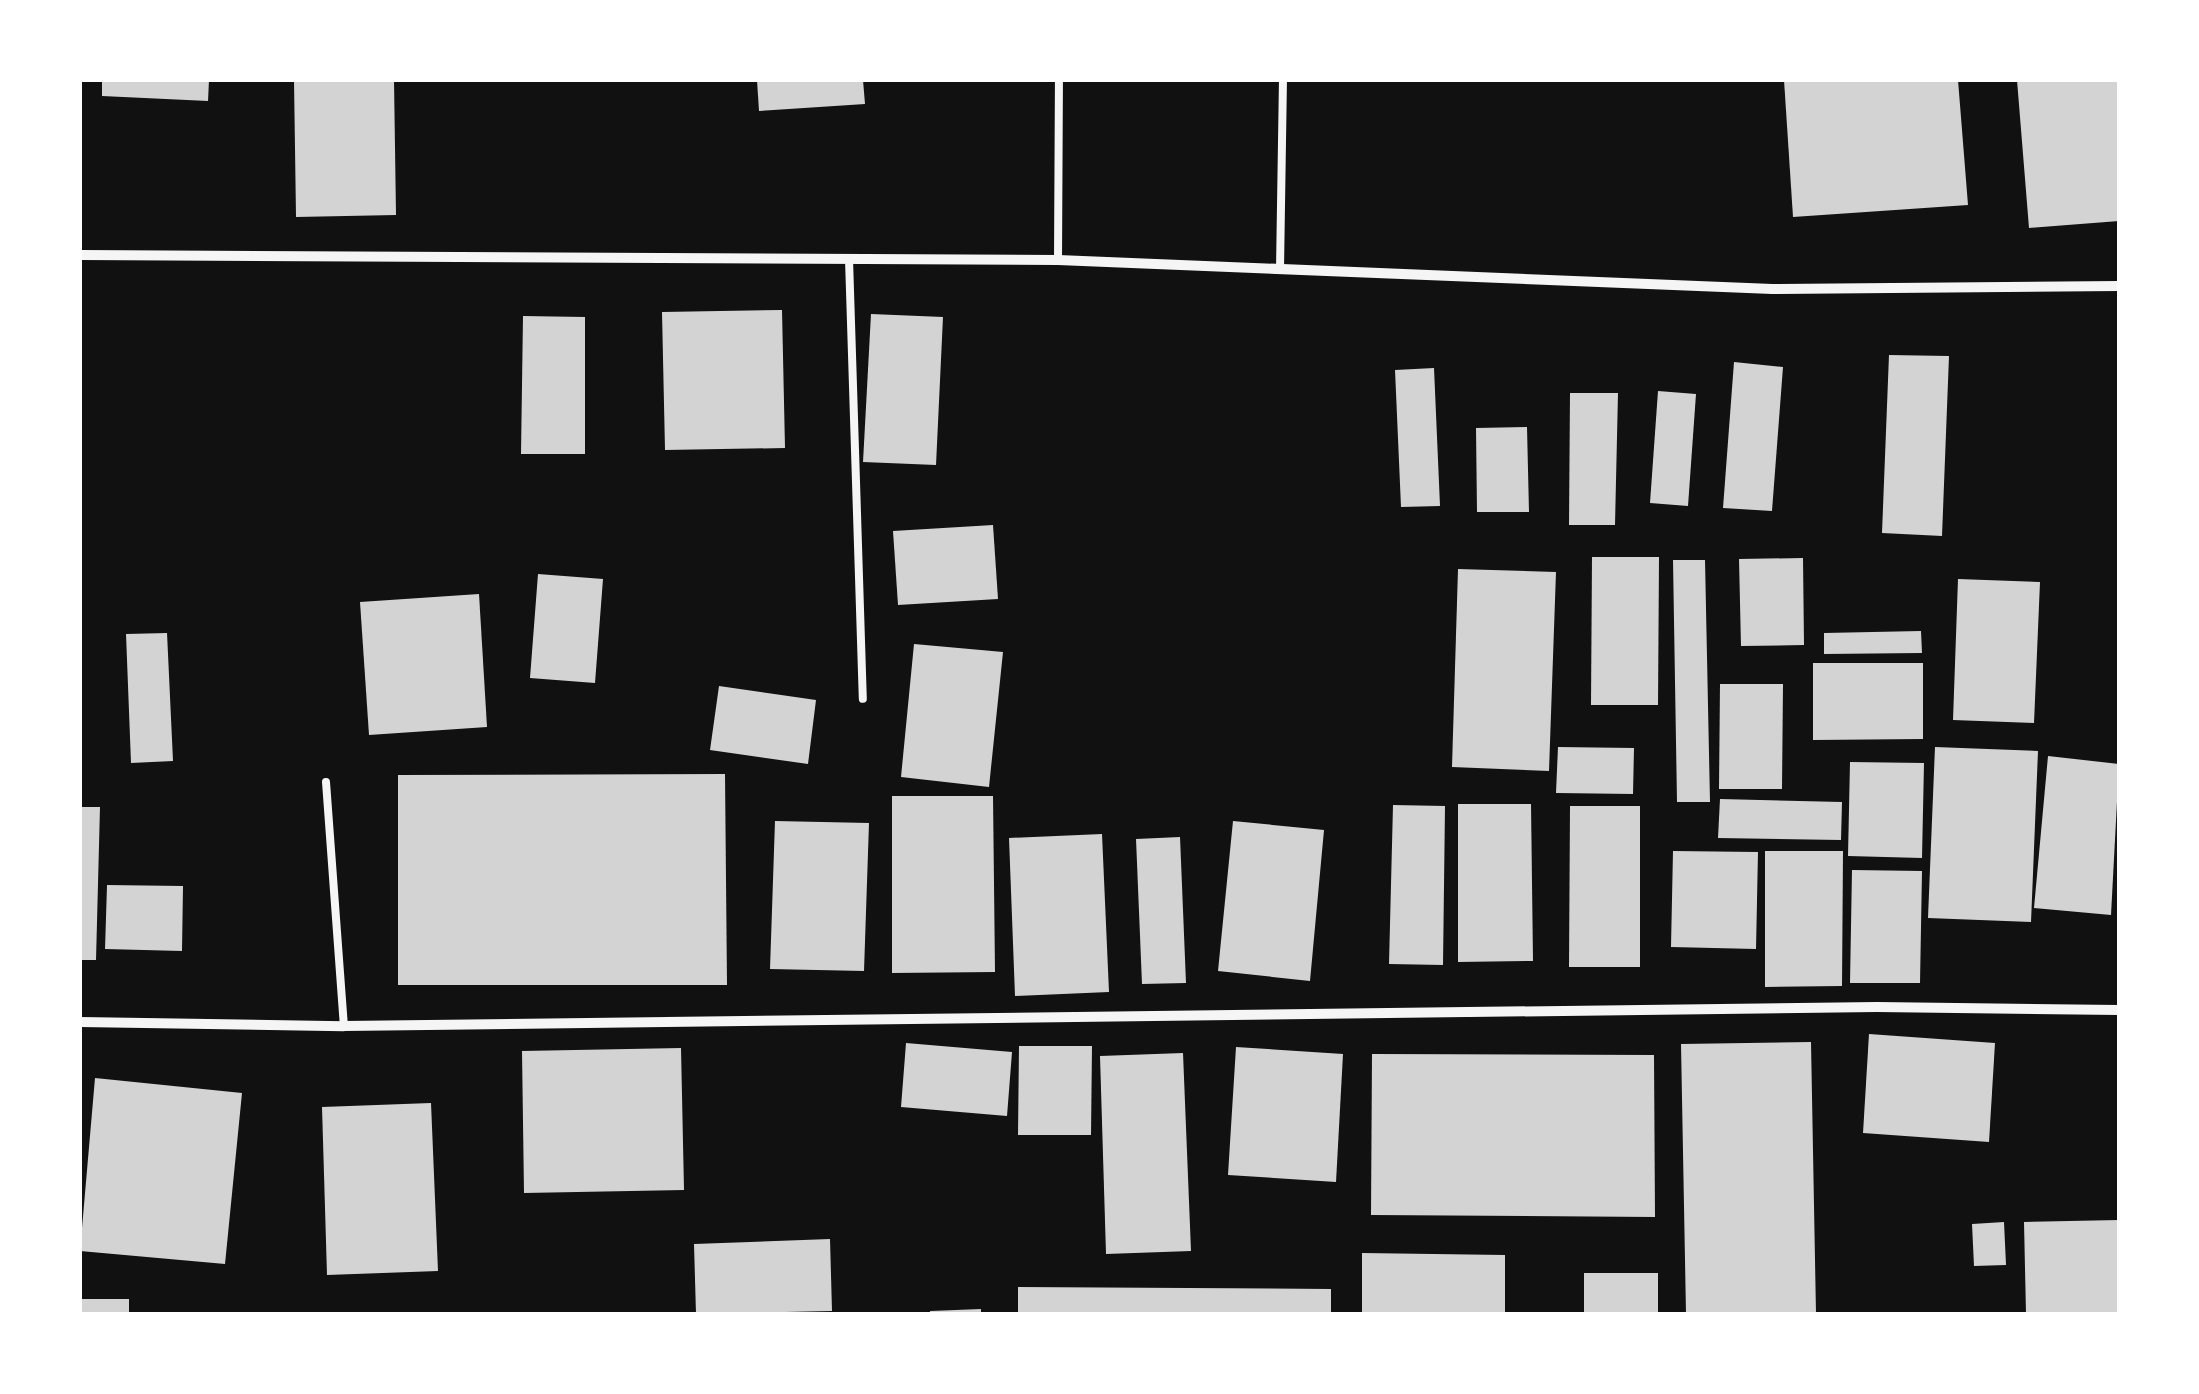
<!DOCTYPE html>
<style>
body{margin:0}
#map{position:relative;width:2199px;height:1394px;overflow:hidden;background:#111;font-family:"Asap Condensed",sans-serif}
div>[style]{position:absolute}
.building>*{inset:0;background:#d3d3d3}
.service>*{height:8px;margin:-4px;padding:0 4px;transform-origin:4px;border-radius:4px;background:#f5f5f5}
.minor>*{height:10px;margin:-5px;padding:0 5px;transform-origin:5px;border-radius:5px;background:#f5f5f5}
span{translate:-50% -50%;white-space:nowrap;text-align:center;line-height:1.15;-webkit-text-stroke:8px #fff;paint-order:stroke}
.frame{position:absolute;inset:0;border:82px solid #fff;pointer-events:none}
</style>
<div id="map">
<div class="building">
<i style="clip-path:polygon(102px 80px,209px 80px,208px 101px,102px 96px)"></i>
<i style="clip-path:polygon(294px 80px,394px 80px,396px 215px,296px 217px)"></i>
<i style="clip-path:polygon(757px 80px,863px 80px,865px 104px,759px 111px)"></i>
<i style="clip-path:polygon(1784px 80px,1958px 80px,1968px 205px,1793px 217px)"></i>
<i style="clip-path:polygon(2017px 80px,2119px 80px,2119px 221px,2029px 228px)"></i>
<i style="clip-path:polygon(782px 310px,785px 448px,665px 450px,662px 312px)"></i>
<i style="clip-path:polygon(871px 314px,943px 317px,936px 465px,863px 462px)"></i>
<i style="clip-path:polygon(523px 316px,585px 317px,585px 454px,521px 454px)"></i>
<i style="clip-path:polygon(1889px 355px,1949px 356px,1942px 536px,1882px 533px)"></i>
<i style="clip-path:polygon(1734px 362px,1783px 367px,1772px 511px,1723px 508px)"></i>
<i style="clip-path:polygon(1434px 368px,1440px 506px,1401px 507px,1395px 370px)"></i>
<i style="clip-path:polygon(1658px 391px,1696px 394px,1688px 506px,1650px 503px)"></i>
<i style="clip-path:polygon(1570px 393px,1618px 393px,1615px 525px,1569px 525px)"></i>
<i style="clip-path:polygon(1527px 427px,1529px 512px,1477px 512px,1476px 428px)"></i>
<i style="clip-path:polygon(993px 525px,998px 599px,898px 605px,893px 531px)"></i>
<i style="clip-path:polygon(1592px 557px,1659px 557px,1658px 705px,1591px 705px)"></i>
<i style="clip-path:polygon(1803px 558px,1804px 645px,1741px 646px,1739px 559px)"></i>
<i style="clip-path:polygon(1673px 560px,1705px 560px,1710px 802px,1677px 802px)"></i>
<i style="clip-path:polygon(1458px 569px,1556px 572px,1549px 771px,1452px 767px)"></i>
<i style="clip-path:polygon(538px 574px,603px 579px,595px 683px,530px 678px)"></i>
<i style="clip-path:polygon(1958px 579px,2040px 582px,2034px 723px,1953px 720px)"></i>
<i style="clip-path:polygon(479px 594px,487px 727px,369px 735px,360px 602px)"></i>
<i style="clip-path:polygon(1921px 631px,1922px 653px,1824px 654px,1824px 633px)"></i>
<i style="clip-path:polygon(167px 633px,173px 761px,131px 763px,126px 634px)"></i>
<i style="clip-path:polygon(914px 644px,1003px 652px,989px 787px,901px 777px)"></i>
<i style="clip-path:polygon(1813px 663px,1923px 663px,1923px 739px,1813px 740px)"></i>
<i style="clip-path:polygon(1720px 684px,1783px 684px,1782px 789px,1719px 789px)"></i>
<i style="clip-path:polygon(719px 686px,816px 700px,808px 764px,710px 750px)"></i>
<i style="clip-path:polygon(1558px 747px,1634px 748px,1633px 794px,1556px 793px)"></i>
<i style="clip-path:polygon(1935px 747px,2038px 751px,2031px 922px,1928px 918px)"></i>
<i style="clip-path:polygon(2048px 756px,2119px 764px,2111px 915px,2034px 908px)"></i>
<i style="clip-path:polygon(1850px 762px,1924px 763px,1922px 858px,1848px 856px)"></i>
<i style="clip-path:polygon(725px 774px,727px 985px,398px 985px,398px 775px)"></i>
<i style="clip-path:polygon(892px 796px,993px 796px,995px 972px,892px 973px)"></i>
<i style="clip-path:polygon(1720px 799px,1842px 802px,1841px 840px,1718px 838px)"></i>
<i style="clip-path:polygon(1458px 804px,1531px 804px,1533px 961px,1458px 962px)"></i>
<i style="clip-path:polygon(1393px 805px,1445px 806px,1443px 965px,1389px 964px)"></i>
<i style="clip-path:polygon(1570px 806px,1640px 806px,1640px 967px,1569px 967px)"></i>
<i style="clip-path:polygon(80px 807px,100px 807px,96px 960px,80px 960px)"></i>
<i style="clip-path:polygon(775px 821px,869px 823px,864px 971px,770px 969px)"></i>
<i style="clip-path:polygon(1233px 821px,1324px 830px,1310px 981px,1218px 971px)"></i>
<i style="clip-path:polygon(1102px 834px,1109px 992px,1015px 996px,1009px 838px)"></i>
<i style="clip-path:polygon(1180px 837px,1186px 983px,1142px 984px,1136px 839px)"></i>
<i style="clip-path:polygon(1673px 851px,1758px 852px,1756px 949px,1671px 947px)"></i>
<i style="clip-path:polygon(1765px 851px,1843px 851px,1842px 986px,1765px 987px)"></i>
<i style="clip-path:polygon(1852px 870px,1922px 871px,1920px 983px,1850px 983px)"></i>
<i style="clip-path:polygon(107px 885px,183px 886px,182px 951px,105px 949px)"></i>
<i style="clip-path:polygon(1869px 1034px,1995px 1043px,1989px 1142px,1863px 1133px)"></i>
<i style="clip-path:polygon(1811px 1042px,1816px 1314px,1686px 1314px,1681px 1044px)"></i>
<i style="clip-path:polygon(906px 1043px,1012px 1052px,1007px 1116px,901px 1107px)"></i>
<i style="clip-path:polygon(1019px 1046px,1092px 1046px,1091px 1135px,1018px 1135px)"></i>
<i style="clip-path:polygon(1236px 1047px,1343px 1054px,1336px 1182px,1228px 1175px)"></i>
<i style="clip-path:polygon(681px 1048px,684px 1190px,524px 1193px,522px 1051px)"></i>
<i style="clip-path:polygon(1183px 1053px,1191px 1251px,1106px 1254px,1100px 1056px)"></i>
<i style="clip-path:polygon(1372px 1054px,1654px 1055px,1655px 1217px,1371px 1215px)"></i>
<i style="clip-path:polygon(95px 1078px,242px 1093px,225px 1264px,80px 1251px)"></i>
<i style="clip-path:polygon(431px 1103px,438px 1271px,327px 1275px,322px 1107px)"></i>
<i style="clip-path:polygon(2119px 1220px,2119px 1314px,2026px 1314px,2024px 1222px)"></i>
<i style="clip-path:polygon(2004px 1222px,2006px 1265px,1974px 1266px,1972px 1224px)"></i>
<i style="clip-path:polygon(830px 1239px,832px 1311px,696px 1314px,694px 1244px)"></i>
<i style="clip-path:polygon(1362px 1253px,1505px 1255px,1505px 1314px,1362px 1314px)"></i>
<i style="clip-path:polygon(1584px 1273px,1658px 1273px,1658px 1314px,1584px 1314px)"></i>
<i style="clip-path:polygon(1018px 1287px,1331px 1289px,1331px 1314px,1018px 1314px)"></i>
<i style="clip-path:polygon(80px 1299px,129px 1299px,129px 1314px,80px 1314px)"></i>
<i style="clip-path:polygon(981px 1309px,981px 1314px,930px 1314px,930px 1311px)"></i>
</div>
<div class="service">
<i style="left:849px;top:259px;width:440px;rotate:88.2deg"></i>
<i style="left:1058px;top:260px;width:180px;rotate:-89.7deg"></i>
<i style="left:1280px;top:269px;width:189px;rotate:-89.1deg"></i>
<i style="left:326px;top:782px;width:245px;rotate:85.8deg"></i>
</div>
<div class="minor">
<i style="left:80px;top:255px;width:978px;rotate:0.29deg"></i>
<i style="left:1058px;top:260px;width:715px;rotate:2.33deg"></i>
<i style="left:1772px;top:289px;width:347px;rotate:-0.5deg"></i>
<i style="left:80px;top:1022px;width:264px;rotate:0.9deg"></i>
<i style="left:344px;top:1026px;width:1533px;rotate:-0.71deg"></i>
<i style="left:1877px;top:1007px;width:242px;rotate:0.7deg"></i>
</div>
<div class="frame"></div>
</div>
